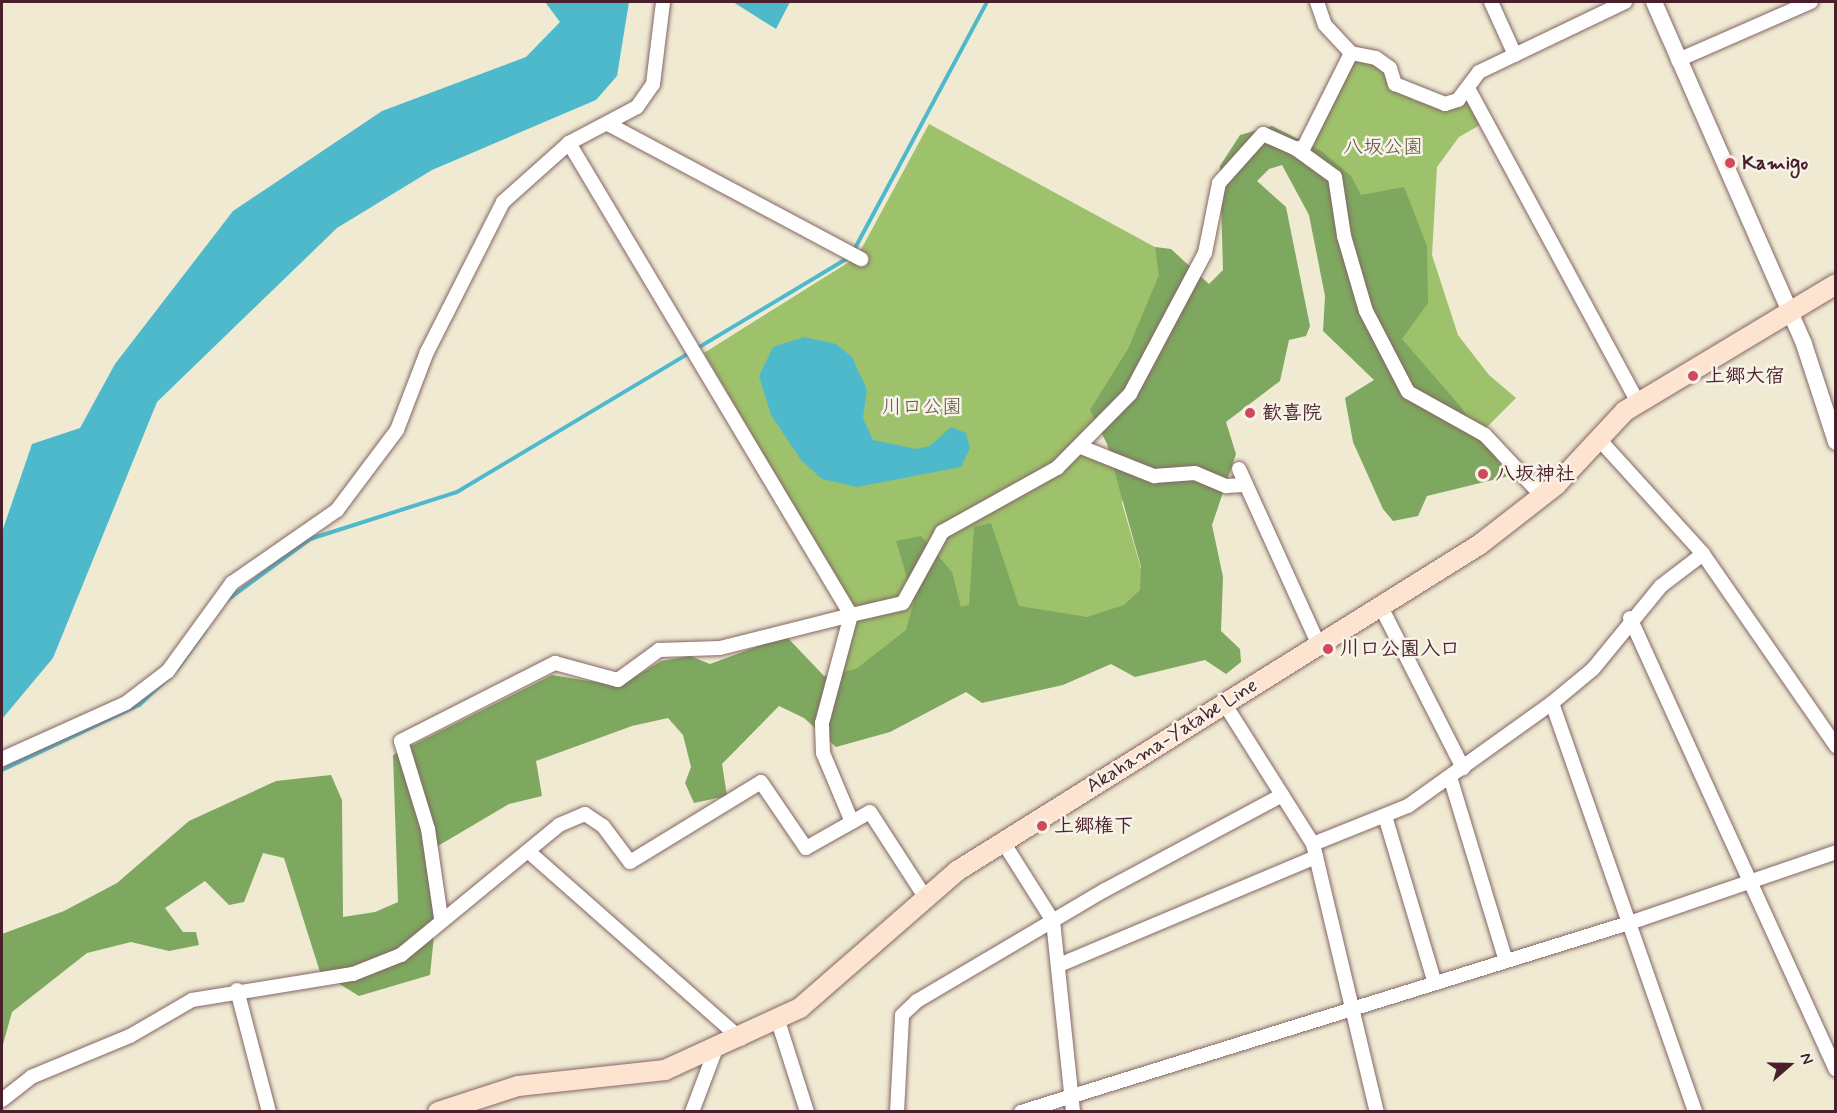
<!DOCTYPE html>
<meta charset="utf-8">
<style>
body{margin:0}
#map{position:relative;width:1837px;height:1113px;overflow:hidden;background:#f0ead3;font-family:Mynerve,"Klee One",sans-serif}
div>[style]{position:absolute}
.green>*{inset:0;background:#9ec16b}
.forest>*{inset:0;background:#7ea75f}
.water>*{inset:0;background:#4fb9cc}
.stream>*{height:4px;margin:-2px;padding:0 2px;transform-origin:2px;border-radius:2px;background:#4fb9cc}
.roads{filter:drop-shadow(0 0 2px #846666) drop-shadow(0 0 2px #846666)}
.minor>*{height:14px;margin:-7px;padding:0 7px;transform-origin:7px;border-radius:7px;background:#fff}
.tertiary>*{height:16px;margin:-8px;padding:0 8px;transform-origin:8px;border-radius:8px;background:#fff}
.secondary>*{height:20px;margin:-10px;padding:0 10px;transform-origin:10px;border-radius:10px;background:#fde4d0}
.dots>*{width:16px;height:16px;translate:-50% -50%;box-sizing:border-box;border:3px solid #f7f3e8;border-radius:50%}
span{translate:-50% -50%;white-space:nowrap;text-align:center;line-height:1.15;-webkit-text-stroke:5px #f7f3e8;paint-order:stroke}
.park-label{font-size:20px;color:#63503e}
.poi-label{font-size:20px;color:#4a1f2b;font-weight:700}
.left{translate:0 -50%;text-align:left}
.street-label{font-size:20px;color:#4a1f2b}
.frame{position:absolute;inset:0;border:3px solid #4a1f2b;pointer-events:none}
.north{position:absolute;left:1759px;top:1035px;width:60px;height:60px;-webkit-text-stroke:4px #f7f3e8;paint-order:stroke;rotate:70deg;font-size:16px;font-weight:700;line-height:24px;text-align:center;color:#4a1f2b}
.north::after{content:'';display:block;margin:auto;width:21px;height:27px;background:#4a1f2b;clip-path:polygon(50% 0,100% 100%,50% 72%,0 100%)}
</style>
<div id="map">
<div class="green">
<i style="clip-path:polygon(1351px 53px,1376px 58px,1413px 100px,1444px 108px,1469px 99px,1480px 125px,1459px 137px,1437px 167px,1432px 255px,1458px 335px,1489px 375px,1516px 398px,1481px 433px,1414px 393px,1296px 149px)"></i>
<i style="clip-path:polygon(929px 124px,1197px 270px,1076px 452px,1130px 466px,1122px 503px,1151px 603px,1103px 616px,1028px 620px,837px 676px,857px 614px,704px 353px,857px 257px)"></i>
</div>
<div class="forest">
<i style="clip-path:polygon(1272px 126px,1320px 150px,1351px 176px,1361px 195px,1404px 187px,1427px 246px,1428px 303px,1402px 339px,1460px 406px,1509px 476px,1427px 496px,1418px 516px,1393px 521px,1383px 509px,1353px 442px,1345px 398px,1374px 380px,1323px 331px,1325px 296px,1309px 215px,1282px 165px,1269px 169px,1257px 181px,1286px 207px,1310px 326px,1306px 336px,1289px 340px,1280px 381px,1226px 422px,1236px 454px,1212px 525px,1223px 577px,1221px 631px,1240px 649px,1241px 662px,1226px 674px,1205px 660px,1135px 677px,1111px 664px,1063px 685px,982px 703px,966px 692px,890px 732px,836px 747px,804px 718px,779px 706px,722px 764px,727px 796px,694px 803px,685px 783px,691px 767px,683px 735px,668px 718px,632px 726px,536px 761px,542px 796px,509px 804px,426px 853px,436px 916px,430px 975px,359px 996px,320px 972px,284px 858px,263px 853px,244px 902px,229px 905px,205px 881px,165px 908px,183px 932px,196px 932px,199px 945px,169px 951px,131px 942px,87px 953px,12px 1012px,2px 1048px,2px 934px,64px 911px,117px 883px,189px 821px,276px 781px,331px 775px,342px 800px,343px 917px,375px 912px,398px 902px,393px 755px,552px 675px,620px 686px,661px 661px,690px 656px,710px 664px,786px 636px,824px 676px,856px 669px,906px 630px,914px 601px,896px 541px,921px 536px,952px 572px,961px 607px,969px 605px,974px 527px,991px 523px,1019px 606px,1087px 617px,1124px 605px,1140px 590px,1141px 567px,1107px 444px,1090px 410px,1128px 349px,1159px 275px,1155px 247px,1171px 249px,1209px 284px,1223px 270px,1220px 166px,1240px 135px)"></i>
</div>
<div class="water">
<i style="clip-path:polygon(545px 2px,629px 2px,617px 76px,596px 100px,432px 170px,337px 228px,157px 402px,53px 658px,2px 719px,2px 532px,32px 444px,80px 428px,115px 364px,233px 211px,382px 111px,526px 57px,560px 22px)"></i>
<i style="clip-path:polygon(733px 2px,790px 2px,776px 29px)"></i>
<i style="clip-path:polygon(804px 337px,836px 344px,852px 357px,867px 390px,863px 418px,873px 440px,916px 449px,930px 446px,951px 427px,966px 433px,970px 448px,961px 467px,857px 487px,822px 479px,801px 460px,771px 415px,759px 376px,773px 347px)"></i>
</div>
<div class="stream">
<i style="left:854px;top:250px;width:281px;rotate:-61.8deg"></i>
<i style="left:226px;top:601px;width:104px;rotate:-36.4deg"></i>
<i style="left:310px;top:539px;width:154px;rotate:-17.7deg"></i>
<i style="left:457px;top:492px;width:457px;rotate:-30.9deg"></i>
<i style="left:177px;top:669px;width:49px;rotate:-54.1deg"></i>
<i style="left:2px;top:770px;width:152px;rotate:-25.4deg"></i>
<i style="left:139px;top:705px;width:40px;rotate:-43deg"></i>
</div>
<div class="roads">
<div class="minor">
<i style="left:1317px;top:2px;width:24px;rotate:71deg"></i>
<i style="left:1325px;top:25px;width:38px;rotate:47deg"></i>
<i style="left:1351px;top:53px;width:25px;rotate:11deg"></i>
<i style="left:1376px;top:58px;width:17px;rotate:36deg"></i>
<i style="left:1390px;top:68px;width:17px;rotate:73deg"></i>
<i style="left:1395px;top:84px;width:54px;rotate:21.8deg"></i>
<i style="left:1445px;top:104px;width:14px;rotate:-17deg"></i>
<i style="left:1458px;top:100px;width:35px;rotate:-53deg"></i>
<i style="left:1479px;top:72px;width:162px;rotate:-25.6deg"></i>
<i style="left:1491px;top:2px;width:58px;rotate:65.6deg"></i>
<i style="left:1678px;top:60px;width:145px;rotate:-23.6deg"></i>
<i style="left:1469px;top:90px;width:355px;rotate:61.6deg"></i>
<i style="left:610px;top:125px;width:285px;rotate:28.1deg"></i>
<i style="left:1295px;top:148px;width:49px;rotate:35.9deg"></i>
<i style="left:1335px;top:177px;width:60px;rotate:81.3deg"></i>
<i style="left:1344px;top:236px;width:78px;rotate:73.7deg"></i>
<i style="left:1366px;top:311px;width:91px;rotate:62.6deg"></i>
<i style="left:1408px;top:392px;width:88px;rotate:29.2deg"></i>
<i style="left:1485px;top:435px;width:85px;rotate:46.9deg"></i>
<i style="left:1598px;top:438px;width:156px;rotate:47.8deg"></i>
<i style="left:1703px;top:554px;width:234px;rotate:55.3deg"></i>
<i style="left:1081px;top:447px;width:79px;rotate:21.7deg"></i>
<i style="left:1154px;top:476px;width:41px;rotate:-4.2deg"></i>
<i style="left:1195px;top:473px;width:34px;rotate:23deg"></i>
<i style="left:1226px;top:486px;width:18px;rotate:-3deg"></i>
<i style="left:1239px;top:469px;width:193px;rotate:65.6deg"></i>
<i style="left:1381px;top:607px;width:181px;rotate:63deg"></i>
<i style="left:1630px;top:618px;width:496px;rotate:65.5deg"></i>
<i style="left:1224px;top:703px;width:167px;rotate:57.7deg"></i>
<i style="left:1313px;top:844px;width:276px;rotate:76.6deg"></i>
<i style="left:1552px;top:703px;width:433px;rotate:70.7deg"></i>
<i style="left:2px;top:759px;width:136px;rotate:-24.3deg"></i>
<i style="left:126px;top:703px;width:53px;rotate:-37.3deg"></i>
<i style="left:168px;top:671px;width:109px;rotate:-54deg"></i>
<i style="left:232px;top:583px;width:128px;rotate:-34.8deg"></i>
<i style="left:337px;top:510px;width:100px;rotate:-53.1deg"></i>
<i style="left:397px;top:430px;width:84px;rotate:-69deg"></i>
<i style="left:427px;top:352px;width:168px;rotate:-63.1deg"></i>
<i style="left:503px;top:202px;width:89px;rotate:-41.8deg"></i>
<i style="left:569px;top:143px;width:77px;rotate:-27.9deg"></i>
<i style="left:637px;top:107px;width:28px;rotate:-55deg"></i>
<i style="left:653px;top:84px;width:83px;rotate:-83deg"></i>
<i style="left:1450px;top:777px;width:189px;rotate:73.1deg"></i>
<i style="left:1385px;top:816px;width:171px;rotate:73.4deg"></i>
<i style="left:852px;top:822px;width:75px;rotate:-112.8deg"></i>
<i style="left:823px;top:753px;width:30px;rotate:-92deg"></i>
<i style="left:822px;top:723px;width:112px;rotate:-75deg"></i>
<i style="left:851px;top:615px;width:53px;rotate:-13deg"></i>
<i style="left:903px;top:603px;width:81px;rotate:-61.2deg"></i>
<i style="left:942px;top:532px;width:132px;rotate:-29.1deg"></i>
<i style="left:1057px;top:468px;width:104px;rotate:-45.4deg"></i>
<i style="left:1130px;top:394px;width:160px;rotate:-62deg"></i>
<i style="left:1205px;top:253px;width:71px;rotate:-78.7deg"></i>
<i style="left:1219px;top:183px;width:66px;rotate:-48.1deg"></i>
<i style="left:1263px;top:134px;width:36px;rotate:24deg"></i>
<i style="left:1296px;top:149px;width:8px;rotate:-14deg"></i>
<i style="left:1304px;top:147px;width:105px;rotate:-63.4deg"></i>
<i style="left:1003px;top:842px;width:93px;rotate:57.7deg"></i>
<i style="left:1053px;top:921px;width:192px;rotate:84deg"></i>
<i style="left:1313px;top:844px;width:102px;rotate:-21.8deg"></i>
<i style="left:1408px;top:806px;width:177px;rotate:-35.6deg"></i>
<i style="left:1552px;top:703px;width:53px;rotate:-39.7deg"></i>
<i style="left:1593px;top:669px;width:107px;rotate:-50.7deg"></i>
<i style="left:1661px;top:586px;width:53px;rotate:-37.3deg"></i>
<i style="left:530px;top:853px;width:281px;rotate:41.4deg"></i>
<i style="left:441px;top:918px;width:90px;rotate:-98.3deg"></i>
<i style="left:428px;top:829px;width:92px;rotate:-107.1deg"></i>
<i style="left:401px;top:741px;width:173px;rotate:-26.9deg"></i>
<i style="left:555px;top:663px;width:65px;rotate:15.1deg"></i>
<i style="left:618px;top:680px;width:51px;rotate:-36.2deg"></i>
<i style="left:659px;top:650px;width:61px;rotate:-1.9deg"></i>
<i style="left:720px;top:648px;width:135px;rotate:-14.1deg"></i>
<i style="left:851px;top:615px;width:550px;rotate:-120.86deg"></i>
<i style="left:1059px;top:965px;width:279px;rotate:-22.8deg"></i>
<i style="left:237px;top:990px;width:126px;rotate:75.3deg"></i>
<i style="left:778px;top:1021px;width:96px;rotate:72.3deg"></i>
<i style="left:2px;top:1100px;width:37px;rotate:-38deg"></i>
<i style="left:31px;top:1077px;width:107px;rotate:-22.5deg"></i>
<i style="left:130px;top:1036px;width:72px;rotate:-30.1deg"></i>
<i style="left:192px;top:1000px;width:163px;rotate:-9.2deg"></i>
<i style="left:353px;top:974px;width:52px;rotate:-21.6deg"></i>
<i style="left:401px;top:955px;width:205px;rotate:-39.4deg"></i>
<i style="left:559px;top:825px;width:28px;rotate:-23deg"></i>
<i style="left:585px;top:814px;width:22px;rotate:34deg"></i>
<i style="left:603px;top:826px;width:45px;rotate:53.1deg"></i>
<i style="left:630px;top:862px;width:153px;rotate:-31.4deg"></i>
<i style="left:761px;top:782px;width:80px;rotate:55.7deg"></i>
<i style="left:806px;top:848px;width:73px;rotate:-29.4deg"></i>
<i style="left:870px;top:812px;width:101px;rotate:57.1deg"></i>
<i style="left:692px;top:1112px;width:65px;rotate:-69.3deg"></i>
<i style="left:897px;top:1112px;width:97px;rotate:-87deg"></i>
<i style="left:902px;top:1015px;width:21px;rotate:-43deg"></i>
<i style="left:917px;top:1001px;width:218px;rotate:-30.6deg"></i>
<i style="left:1105px;top:890px;width:201px;rotate:-28.2deg"></i>
<i style="left:1021px;top:1112px;width:637px;rotate:-17.27deg"></i>
<i style="left:1629px;top:923px;width:219px;rotate:-18.9deg"></i>
</div>
<div class="tertiary">
<i style="left:1654px;top:2px;width:373px;rotate:66.3deg"></i>
<i style="left:1804px;top:344px;width:103px;rotate:71.9deg"></i>
</div>
<div class="secondary">
<i style="left:438px;top:1112px;width:84px;rotate:-18deg"></i>
<i style="left:518px;top:1086px;width:148px;rotate:-6.2deg"></i>
<i style="left:665px;top:1070px;width:149px;rotate:-24.7deg"></i>
<i style="left:800px;top:1008px;width:208px;rotate:-41.1deg"></i>
<i style="left:957px;top:871px;width:615px;rotate:-31.99deg"></i>
<i style="left:1479px;top:545px;width:98px;rotate:-37.9deg"></i>
<i style="left:1556px;top:485px;width:101px;rotate:-47deg"></i>
<i style="left:1625px;top:411px;width:246px;rotate:-31deg"></i>
</div>
</div>
<div class="dots">
<i style="left:1730px;top:163px;background:#d1495b"></i>
<i style="left:1693px;top:376px;background:#d1495b"></i>
<i style="left:1250px;top:413px;background:#d1495b"></i>
<i style="left:1483px;top:474px;background:#d1495b"></i>
<i style="left:1328px;top:649px;background:#d1495b"></i>
<i style="left:1042px;top:826px;background:#d1495b"></i>
</div>
<div class="park-label">
<span style="left:1383px;top:147px">八坂公園</span>
<span style="left:922px;top:407px">川口公園</span>
</div>
<div class="poi-label">
<span class="left" style="left:1742px;top:163px">Kamigo</span>
<span class="left" style="left:1705px;top:376px">上郷大宿</span>
<span class="left" style="left:1262px;top:413px">歓喜院</span>
<span class="left" style="left:1495px;top:474px">八坂神社</span>
<span class="left" style="left:1340px;top:649px">川口公園入口</span>
<span class="left" style="left:1054px;top:826px">上郷権下</span>
</div>
<div class="street-label">
<span style="left:1172px;top:736px;rotate:-32deg">Akahama-Yatabe Line</span>
</div>
<div class="frame"></div>
<div class="north">N</div>
</div>
